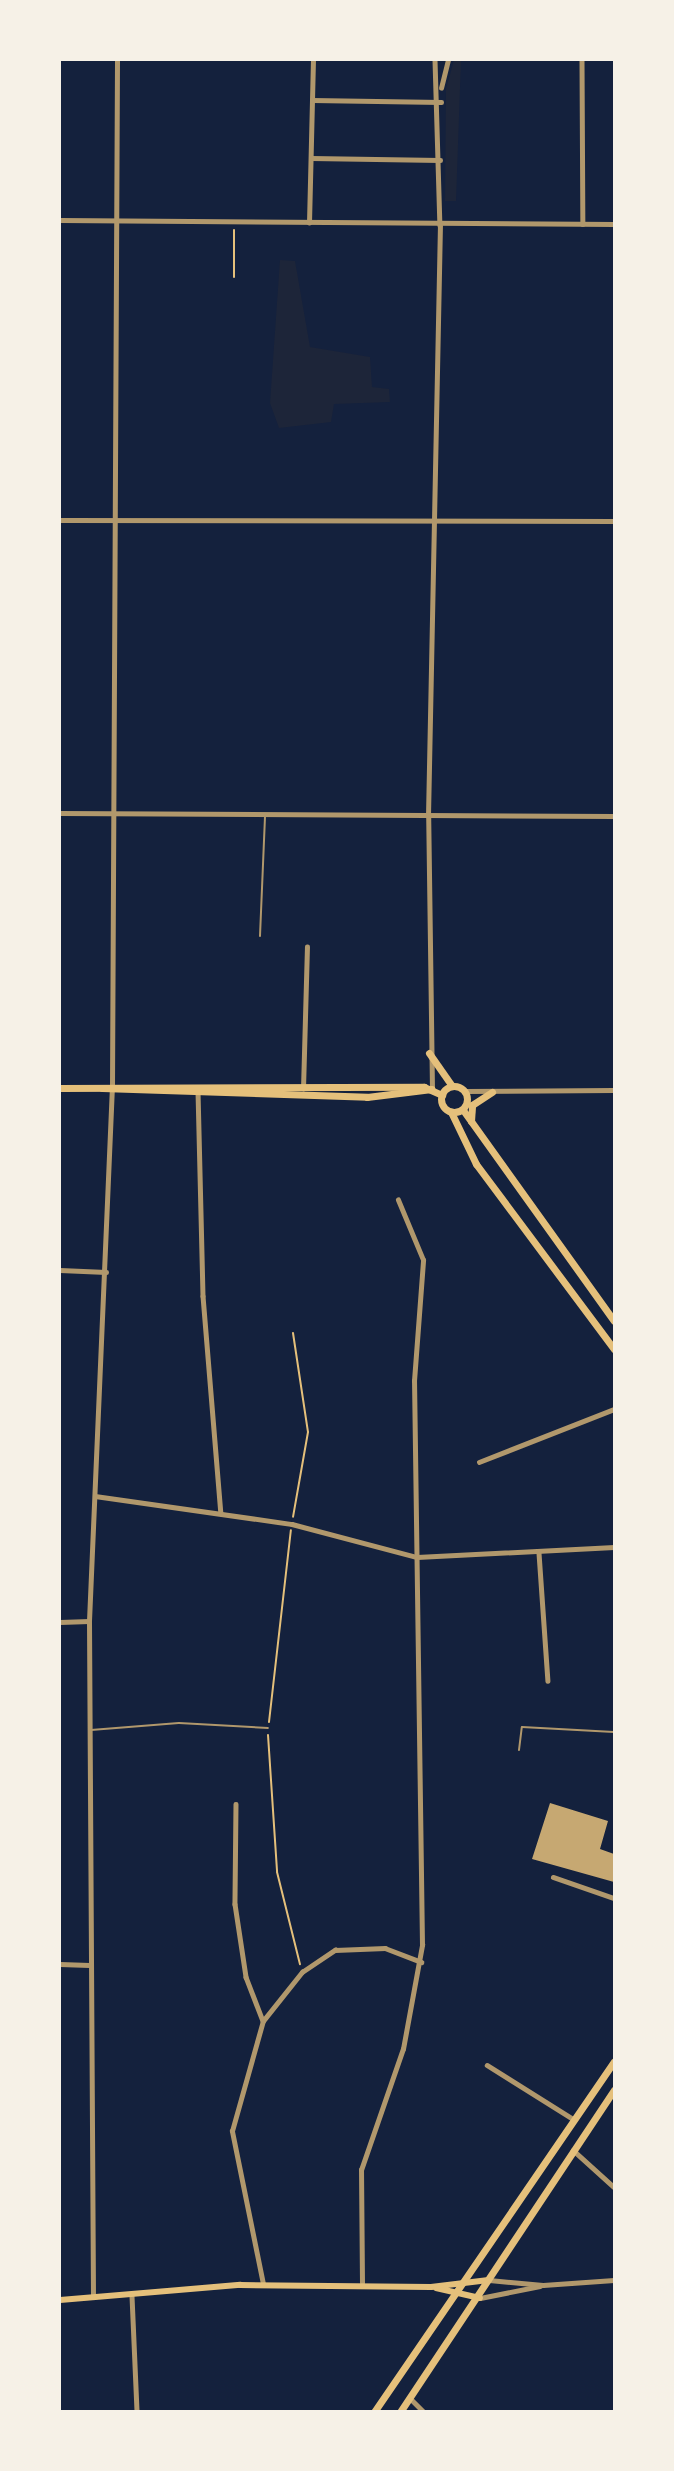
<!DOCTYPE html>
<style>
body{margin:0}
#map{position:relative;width:674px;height:2471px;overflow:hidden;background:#14213d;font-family:Rubik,sans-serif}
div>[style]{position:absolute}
.green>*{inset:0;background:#1d2539}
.building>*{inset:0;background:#c6a872}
.path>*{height:2px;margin:-1px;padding:0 1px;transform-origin:1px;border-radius:1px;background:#e5c07b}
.service>*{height:2px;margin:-1px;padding:0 1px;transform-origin:1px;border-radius:1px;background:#b1986c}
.minor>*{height:4.5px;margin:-2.25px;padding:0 2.25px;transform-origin:2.25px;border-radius:2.25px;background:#b1986c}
.tertiary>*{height:5px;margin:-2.5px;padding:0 2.5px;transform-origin:2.5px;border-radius:2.5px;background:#b1986c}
.secondary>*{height:6px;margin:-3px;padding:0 3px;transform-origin:3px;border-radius:3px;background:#e5c07b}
.primary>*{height:7px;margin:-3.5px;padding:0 3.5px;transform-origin:3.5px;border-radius:3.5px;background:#e5c07b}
.primary>.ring{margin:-3.5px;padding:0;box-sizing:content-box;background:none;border:7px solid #e5c07b;border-radius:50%}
span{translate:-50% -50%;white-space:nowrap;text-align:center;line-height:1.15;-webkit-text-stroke:5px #f6f1e7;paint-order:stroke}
.frame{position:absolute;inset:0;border:61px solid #f6f1e7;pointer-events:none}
</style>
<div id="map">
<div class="green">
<i style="clip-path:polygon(454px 60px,461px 60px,456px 201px,445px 201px,446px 89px)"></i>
<i style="clip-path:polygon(280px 260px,295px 261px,310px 347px,370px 357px,372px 387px,389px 389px,390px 402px,334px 404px,331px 422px,279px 428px,270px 403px)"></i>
</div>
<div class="building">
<i style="clip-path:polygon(550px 1803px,608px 1821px,600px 1849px,614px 1854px,614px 1882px,532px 1859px)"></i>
</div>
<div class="path">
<i style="left:234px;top:230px;width:47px;rotate:90deg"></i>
<i style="left:293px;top:1333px;width:100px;rotate:81.4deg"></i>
<i style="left:308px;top:1432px;width:86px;rotate:100deg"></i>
<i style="left:269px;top:1722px;width:193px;rotate:-83.5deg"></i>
<i style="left:268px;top:1735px;width:137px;rotate:86.2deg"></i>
<i style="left:277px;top:1872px;width:95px;rotate:76deg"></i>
</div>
<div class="service">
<i style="left:260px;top:936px;width:121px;rotate:-87.6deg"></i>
<i style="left:91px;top:1730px;width:88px;rotate:-4.5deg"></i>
<i style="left:179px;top:1723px;width:89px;rotate:3.2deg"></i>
<i style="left:519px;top:1750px;width:23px;rotate:-83deg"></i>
<i style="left:522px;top:1727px;width:92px;rotate:3.1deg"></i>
</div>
<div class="minor">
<i style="left:435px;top:60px;width:165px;rotate:88.3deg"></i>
<i style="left:582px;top:60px;width:164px;rotate:89.7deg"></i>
<i style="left:441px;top:88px;width:29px;rotate:-76deg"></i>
<i style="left:312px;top:100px;width:129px;rotate:0.9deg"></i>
<i style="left:311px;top:158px;width:129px;rotate:0.9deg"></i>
<i style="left:309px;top:223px;width:163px;rotate:-88.6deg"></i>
<i style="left:60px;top:520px;width:554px;rotate:0.1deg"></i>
<i style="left:60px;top:813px;width:554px;rotate:0.31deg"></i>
<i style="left:303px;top:1089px;width:142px;rotate:-88.4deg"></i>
<i style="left:198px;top:1091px;width:205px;rotate:88.6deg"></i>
<i style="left:203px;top:1296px;width:218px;rotate:85.3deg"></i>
<i style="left:60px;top:1270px;width:46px;rotate:2.5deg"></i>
<i style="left:479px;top:1462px;width:145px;rotate:-21.4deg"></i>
<i style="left:95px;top:1496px;width:199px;rotate:8.1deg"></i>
<i style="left:292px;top:1524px;width:129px;rotate:14.8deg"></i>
<i style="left:417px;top:1557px;width:197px;rotate:-2.9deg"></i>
<i style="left:539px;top:1553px;width:128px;rotate:86deg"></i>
<i style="left:60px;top:1622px;width:29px;rotate:-2deg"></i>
<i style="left:236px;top:1804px;width:100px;rotate:90.6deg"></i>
<i style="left:235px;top:1904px;width:74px;rotate:81.4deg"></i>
<i style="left:246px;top:1977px;width:47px;rotate:68.9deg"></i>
<i style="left:553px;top:1877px;width:65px;rotate:19deg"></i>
<i style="left:60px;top:1964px;width:29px;rotate:2deg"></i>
<i style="left:487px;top:2065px;width:102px;rotate:32.1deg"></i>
<i style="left:573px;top:2150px;width:55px;rotate:42.1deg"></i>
<i style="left:362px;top:2283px;width:113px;rotate:-90.5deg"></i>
<i style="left:361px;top:2170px;width:128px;rotate:-70.9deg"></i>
<i style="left:403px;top:2049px;width:106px;rotate:-79.6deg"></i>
<i style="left:422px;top:1945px;width:564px;rotate:-90.81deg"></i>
<i style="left:414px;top:1381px;width:121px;rotate:-85.7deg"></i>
<i style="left:423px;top:1260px;width:65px;rotate:-112.6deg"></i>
<i style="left:263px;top:2284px;width:156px;rotate:-101.5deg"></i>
<i style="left:232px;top:2131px;width:114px;rotate:-74.3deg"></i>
<i style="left:263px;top:2021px;width:63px;rotate:-51.5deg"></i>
<i style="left:302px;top:1972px;width:40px;rotate:-34deg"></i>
<i style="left:335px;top:1950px;width:50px;rotate:-2.3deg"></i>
<i style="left:385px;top:1948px;width:39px;rotate:21deg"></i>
<i style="left:132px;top:2296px;width:116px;rotate:87.5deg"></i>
<i style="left:93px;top:2297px;width:676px;rotate:-90.34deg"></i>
<i style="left:89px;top:1621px;width:535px;rotate:-87.54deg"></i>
<i style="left:112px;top:1086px;width:1026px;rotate:-89.72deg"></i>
<i style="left:410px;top:2398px;width:20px;rotate:45deg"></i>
</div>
<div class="tertiary">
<i style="left:60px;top:220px;width:554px;rotate:0.41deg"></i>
<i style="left:432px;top:1089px;width:273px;rotate:-90.8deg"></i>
<i style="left:428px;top:816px;width:591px;rotate:-88.84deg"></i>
<i style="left:465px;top:1091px;width:149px;rotate:-0.4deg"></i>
<i style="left:489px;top:2280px;width:54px;rotate:5.3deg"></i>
<i style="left:543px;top:2285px;width:71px;rotate:-4deg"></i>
<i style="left:480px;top:2298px;width:61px;rotate:-11.3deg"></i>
</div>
<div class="secondary">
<i style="left:436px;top:2288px;width:45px;rotate:12.8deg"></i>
<i style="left:60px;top:2300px;width:181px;rotate:-4.8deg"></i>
<i style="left:240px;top:2285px;width:191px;rotate:0.6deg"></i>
<i style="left:431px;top:2287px;width:58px;rotate:-6.9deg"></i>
</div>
<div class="primary">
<i style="left:429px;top:1053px;width:40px;rotate:55.1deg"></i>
<i class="ring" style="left:441px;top:1086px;width:19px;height:19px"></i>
<i style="left:60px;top:1088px;width:364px;rotate:-0.2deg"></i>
<i style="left:424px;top:1087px;width:20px;rotate:24deg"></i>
<i style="left:102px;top:1088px;width:265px;rotate:1.9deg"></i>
<i style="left:367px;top:1097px;width:65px;rotate:-7deg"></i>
<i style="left:463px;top:1110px;width:259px;rotate:54.4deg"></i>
<i style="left:451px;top:1112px;width:58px;rotate:64.3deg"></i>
<i style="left:476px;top:1164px;width:231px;rotate:53.3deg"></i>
<i style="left:471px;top:1121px;width:16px;rotate:-86deg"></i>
<i style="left:472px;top:1105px;width:24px;rotate:-33deg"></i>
<i style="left:374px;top:2412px;width:425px;rotate:-55.6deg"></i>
<i style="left:400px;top:2412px;width:387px;rotate:-56.4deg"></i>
</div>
<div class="frame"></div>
</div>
